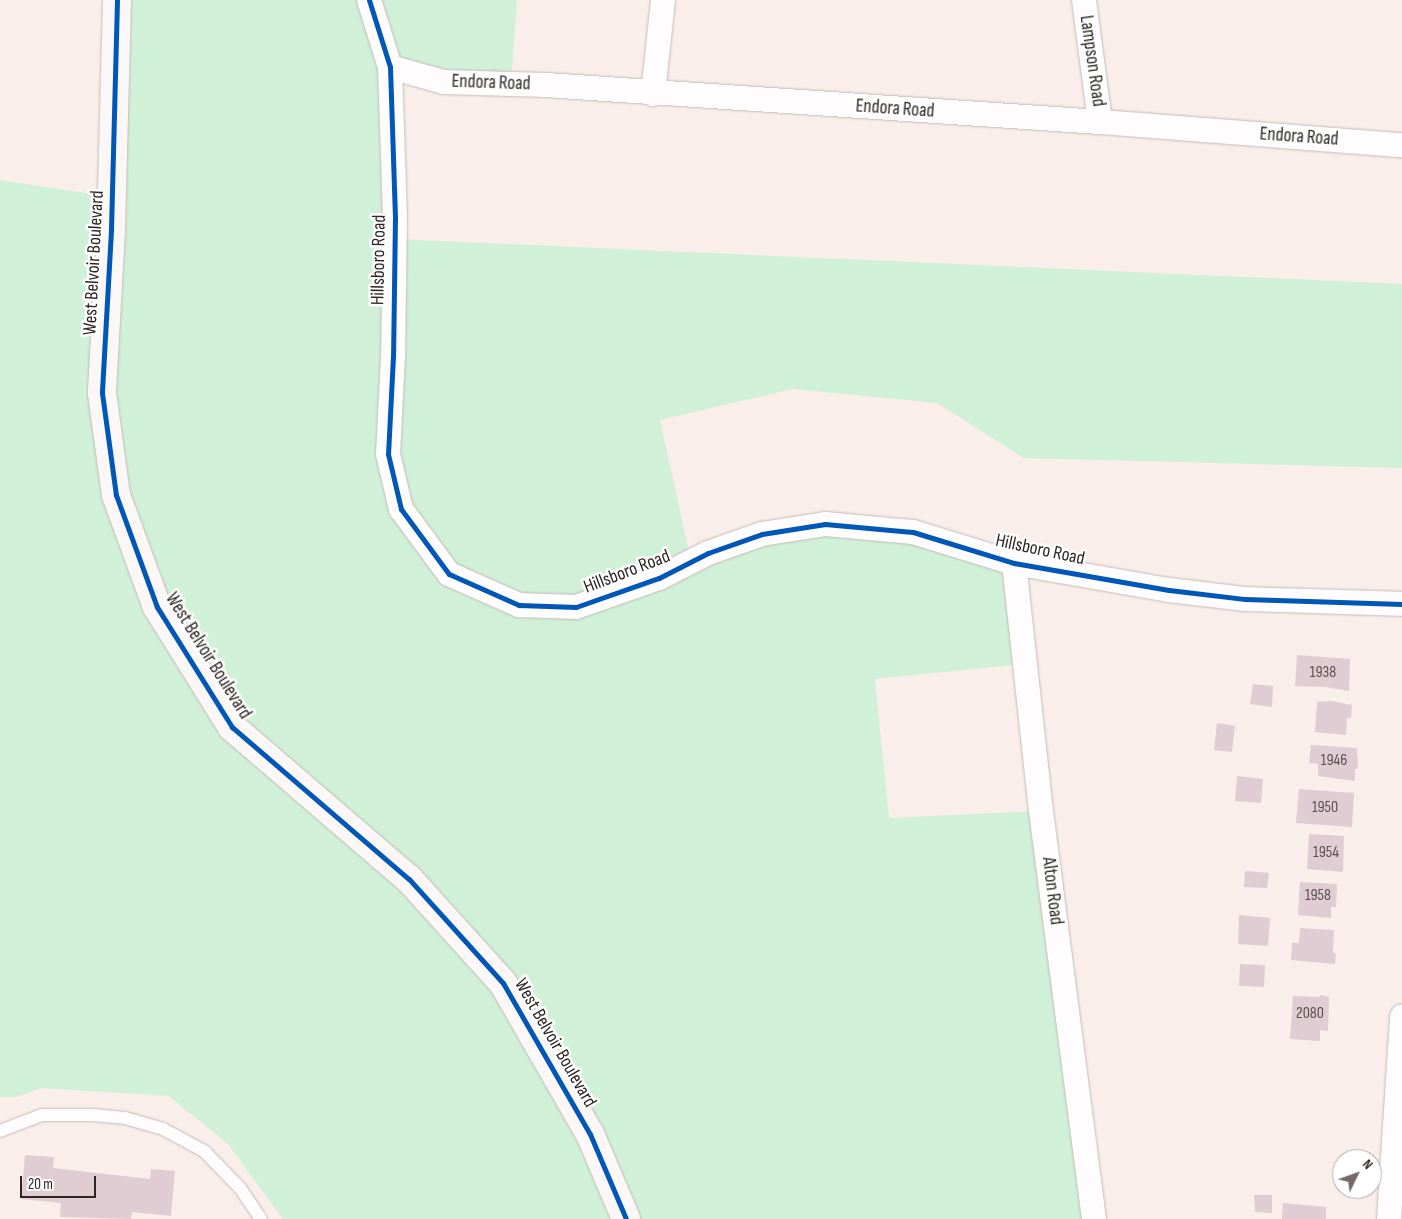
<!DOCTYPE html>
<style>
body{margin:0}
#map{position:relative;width:1402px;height:1219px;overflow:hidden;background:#f9eee9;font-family:"Sofia Sans Condensed",sans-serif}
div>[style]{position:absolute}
.green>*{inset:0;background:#d0f0d8}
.building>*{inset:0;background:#e0ccd3}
.roads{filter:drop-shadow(0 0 1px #c4bbb8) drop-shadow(0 0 1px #c4bbb8)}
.lane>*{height:12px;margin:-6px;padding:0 6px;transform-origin:6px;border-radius:6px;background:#fefcfc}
.street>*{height:24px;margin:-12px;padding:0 12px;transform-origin:12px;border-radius:12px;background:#fefcfc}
.secondary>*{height:28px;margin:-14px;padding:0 14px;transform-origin:14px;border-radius:14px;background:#fcf7f7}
.cycleway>*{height:5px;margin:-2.5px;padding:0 2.5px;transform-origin:2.5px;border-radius:2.5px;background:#0057b8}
span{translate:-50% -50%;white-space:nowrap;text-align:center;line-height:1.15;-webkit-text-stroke:5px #fff;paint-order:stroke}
.number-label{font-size:16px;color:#594f4e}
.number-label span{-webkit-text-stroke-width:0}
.street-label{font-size:19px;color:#2c2522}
.north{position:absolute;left:1332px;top:1149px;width:50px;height:50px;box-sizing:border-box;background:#fff;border:1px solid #aba8a7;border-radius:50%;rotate:48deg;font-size:14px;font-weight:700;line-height:20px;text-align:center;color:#2c2522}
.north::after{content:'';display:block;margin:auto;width:18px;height:22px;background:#746b68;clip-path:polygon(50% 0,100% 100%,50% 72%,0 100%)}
.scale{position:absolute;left:20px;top:1176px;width:76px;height:22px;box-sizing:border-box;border:2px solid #2c2522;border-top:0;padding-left:6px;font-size:15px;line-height:18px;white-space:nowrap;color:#2c2522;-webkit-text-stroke:4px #fff;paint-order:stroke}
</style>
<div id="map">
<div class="green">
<i style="clip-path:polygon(117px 0,517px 0,511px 85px,390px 67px,395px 239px,1402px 284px,1402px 468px,1024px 458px,937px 403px,793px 389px,660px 420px,691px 561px,825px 524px,1014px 563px,1024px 664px,875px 679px,889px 818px,1041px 811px,1094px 1219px,283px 1219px,228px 1144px,169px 1096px,42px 1088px,17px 1097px,0 1097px,0 180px,111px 197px)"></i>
</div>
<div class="building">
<i style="clip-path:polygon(1297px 655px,1350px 659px,1349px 691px,1325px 687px,1295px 686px)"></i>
<i style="clip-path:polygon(1253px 684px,1273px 686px,1272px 707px,1250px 704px)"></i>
<i style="clip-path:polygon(1332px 701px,1352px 705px,1351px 718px,1347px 718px,1346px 735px,1315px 732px,1317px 702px)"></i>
<i style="clip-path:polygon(1217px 723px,1235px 726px,1232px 752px,1214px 750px)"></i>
<i style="clip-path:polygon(1311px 745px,1357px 748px,1358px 769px,1355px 769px,1355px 781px,1318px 776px,1318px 764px,1309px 763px)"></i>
<i style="clip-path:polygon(1237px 776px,1263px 779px,1261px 803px,1235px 801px)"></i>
<i style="clip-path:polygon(1299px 789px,1354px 793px,1352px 827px,1296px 823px)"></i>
<i style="clip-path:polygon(1309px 834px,1344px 836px,1343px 872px,1307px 869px)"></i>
<i style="clip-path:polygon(1245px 871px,1269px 873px,1267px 888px,1244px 887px)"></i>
<i style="clip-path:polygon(1300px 882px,1337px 884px,1336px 907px,1331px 907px,1331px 918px,1298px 915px)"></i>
<i style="clip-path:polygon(1239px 915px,1270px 918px,1268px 946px,1238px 944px)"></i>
<i style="clip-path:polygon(1300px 928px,1334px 930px,1333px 953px,1336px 953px,1335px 964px,1291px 960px,1292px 943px,1299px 943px)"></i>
<i style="clip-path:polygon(1240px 964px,1265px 965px,1264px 987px,1239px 986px)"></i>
<i style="clip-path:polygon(1320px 995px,1329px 997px,1328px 1031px,1320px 1030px,1320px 1041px,1290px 1039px,1293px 996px,1319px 997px)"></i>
<i style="clip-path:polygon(25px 1155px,54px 1157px,53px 1168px,150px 1179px,151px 1169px,175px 1171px,171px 1216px,132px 1212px,131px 1219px,60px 1217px,61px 1203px,21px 1199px)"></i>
<i style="clip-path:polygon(1254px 1195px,1272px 1195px,1272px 1213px,1255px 1212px)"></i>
<i style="clip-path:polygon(1283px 1203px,1326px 1207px,1326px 1219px,1282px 1219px)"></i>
</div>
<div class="roads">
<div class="lane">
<i style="left:0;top:1131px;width:45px;rotate:-20.9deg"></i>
<i style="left:42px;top:1115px;width:50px"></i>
<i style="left:92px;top:1115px;width:33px;rotate:5deg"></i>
<i style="left:125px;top:1118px;width:40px;rotate:16deg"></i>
<i style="left:163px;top:1129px;width:47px;rotate:28.2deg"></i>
<i style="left:204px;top:1151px;width:52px;rotate:45.8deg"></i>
<i style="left:240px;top:1188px;width:37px;rotate:56deg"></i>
</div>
<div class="street">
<i style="left:369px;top:0;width:70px;rotate:72.6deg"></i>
<i style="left:390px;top:67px;width:150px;rotate:88.1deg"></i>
<i style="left:395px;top:217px;width:139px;rotate:90.8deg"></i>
<i style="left:393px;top:356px;width:98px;rotate:92.9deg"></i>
<i style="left:388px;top:454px;width:57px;rotate:76.7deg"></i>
<i style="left:401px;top:509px;width:81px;rotate:53.6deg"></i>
<i style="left:449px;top:574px;width:77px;rotate:23.9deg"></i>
<i style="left:519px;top:605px;width:57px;rotate:2deg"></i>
<i style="left:576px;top:607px;width:88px;rotate:-19.3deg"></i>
<i style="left:659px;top:578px;width:55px;rotate:-27deg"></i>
<i style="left:708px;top:553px;width:57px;rotate:-19.4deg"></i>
<i style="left:762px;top:534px;width:64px;rotate:-9deg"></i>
<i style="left:825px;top:524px;width:88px;rotate:5.2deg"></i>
<i style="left:913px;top:532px;width:106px;rotate:17.1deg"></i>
<i style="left:1014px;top:563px;width:157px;rotate:9.9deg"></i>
<i style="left:1169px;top:590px;width:77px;rotate:6.8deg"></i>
<i style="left:1245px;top:599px;width:157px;rotate:1.8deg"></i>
<i style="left:1084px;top:0;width:123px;rotate:82.5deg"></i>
<i style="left:390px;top:67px;width:56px;rotate:15.5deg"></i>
<i style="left:444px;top:82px;width:102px;rotate:1.7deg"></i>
<i style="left:546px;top:85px;width:555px;rotate:3.82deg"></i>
<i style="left:1100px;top:122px;width:303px;rotate:4.4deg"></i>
<i style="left:653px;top:94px;width:95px;rotate:-83.9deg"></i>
<i style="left:1014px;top:563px;width:249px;rotate:83.8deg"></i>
<i style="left:1041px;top:811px;width:411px;rotate:82.6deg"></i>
<i style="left:1389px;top:1219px;width:203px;rotate:-86.3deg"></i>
</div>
<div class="secondary">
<i style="left:117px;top:0;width:230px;rotate:91.5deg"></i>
<i style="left:111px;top:230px;width:163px;rotate:93.2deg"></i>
<i style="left:102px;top:393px;width:103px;rotate:82.2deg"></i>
<i style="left:116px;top:495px;width:119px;rotate:69.9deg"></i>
<i style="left:157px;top:607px;width:142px;rotate:58deg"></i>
<i style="left:232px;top:727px;width:233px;rotate:40.7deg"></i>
<i style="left:409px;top:879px;width:140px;rotate:47.9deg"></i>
<i style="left:503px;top:983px;width:174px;rotate:60.1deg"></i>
<i style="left:590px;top:1134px;width:92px;rotate:67deg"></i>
</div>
</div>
<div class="cycleway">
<i style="left:117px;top:0;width:230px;rotate:91.5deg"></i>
<i style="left:111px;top:230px;width:163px;rotate:93.2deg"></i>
<i style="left:102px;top:393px;width:103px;rotate:82.2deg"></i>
<i style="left:116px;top:495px;width:119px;rotate:69.9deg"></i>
<i style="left:157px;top:607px;width:142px;rotate:58deg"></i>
<i style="left:232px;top:727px;width:233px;rotate:40.7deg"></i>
<i style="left:409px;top:879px;width:140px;rotate:47.9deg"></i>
<i style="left:503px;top:983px;width:174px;rotate:60.1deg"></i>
<i style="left:590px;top:1134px;width:92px;rotate:67deg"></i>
<i style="left:369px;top:0;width:70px;rotate:72.6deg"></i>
<i style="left:390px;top:67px;width:150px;rotate:88.1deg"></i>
<i style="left:395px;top:217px;width:139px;rotate:90.8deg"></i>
<i style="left:393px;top:356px;width:98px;rotate:92.9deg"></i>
<i style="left:388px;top:454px;width:57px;rotate:76.7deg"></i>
<i style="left:401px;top:509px;width:81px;rotate:53.6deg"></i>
<i style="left:449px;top:574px;width:77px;rotate:23.9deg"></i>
<i style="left:519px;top:605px;width:57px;rotate:2deg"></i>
<i style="left:576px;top:607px;width:88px;rotate:-19.3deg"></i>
<i style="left:659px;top:578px;width:55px;rotate:-27deg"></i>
<i style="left:708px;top:553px;width:57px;rotate:-19.4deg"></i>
<i style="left:762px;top:534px;width:64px;rotate:-9deg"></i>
<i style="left:825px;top:524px;width:88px;rotate:5.2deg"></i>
<i style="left:913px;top:532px;width:106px;rotate:17.1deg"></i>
<i style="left:1014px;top:563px;width:157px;rotate:9.9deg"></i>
<i style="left:1169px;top:590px;width:77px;rotate:6.8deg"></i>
<i style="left:1245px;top:599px;width:157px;rotate:1.8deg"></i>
</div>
<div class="number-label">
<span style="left:1323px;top:673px">1938</span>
<span style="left:1334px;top:761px">1946</span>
<span style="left:1325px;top:808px">1950</span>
<span style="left:1326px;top:853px">1954</span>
<span style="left:1318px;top:896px">1958</span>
<span style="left:1310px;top:1014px">2080</span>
</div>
<div class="street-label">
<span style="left:1092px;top:61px;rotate:82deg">Lampson Road</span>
<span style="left:491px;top:83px;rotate:2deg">Endora Road</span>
<span style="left:895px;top:109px;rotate:4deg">Endora Road</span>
<span style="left:1299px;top:137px;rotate:4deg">Endora Road</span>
<span style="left:379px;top:260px;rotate:-89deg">Hillsboro Road</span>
<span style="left:94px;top:263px;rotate:-87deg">West Belvoir Boulevard</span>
<span style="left:1040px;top:550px;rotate:12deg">Hillsboro Road</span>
<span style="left:627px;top:572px;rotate:-21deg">Hillsboro Road</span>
<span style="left:208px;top:656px;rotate:58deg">West Belvoir Boulevard</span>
<span style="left:1052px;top:891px;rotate:83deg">Alton Road</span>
<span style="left:555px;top:1043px;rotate:60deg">West Belvoir Boulevard</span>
</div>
<div class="north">N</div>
<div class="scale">20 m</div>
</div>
